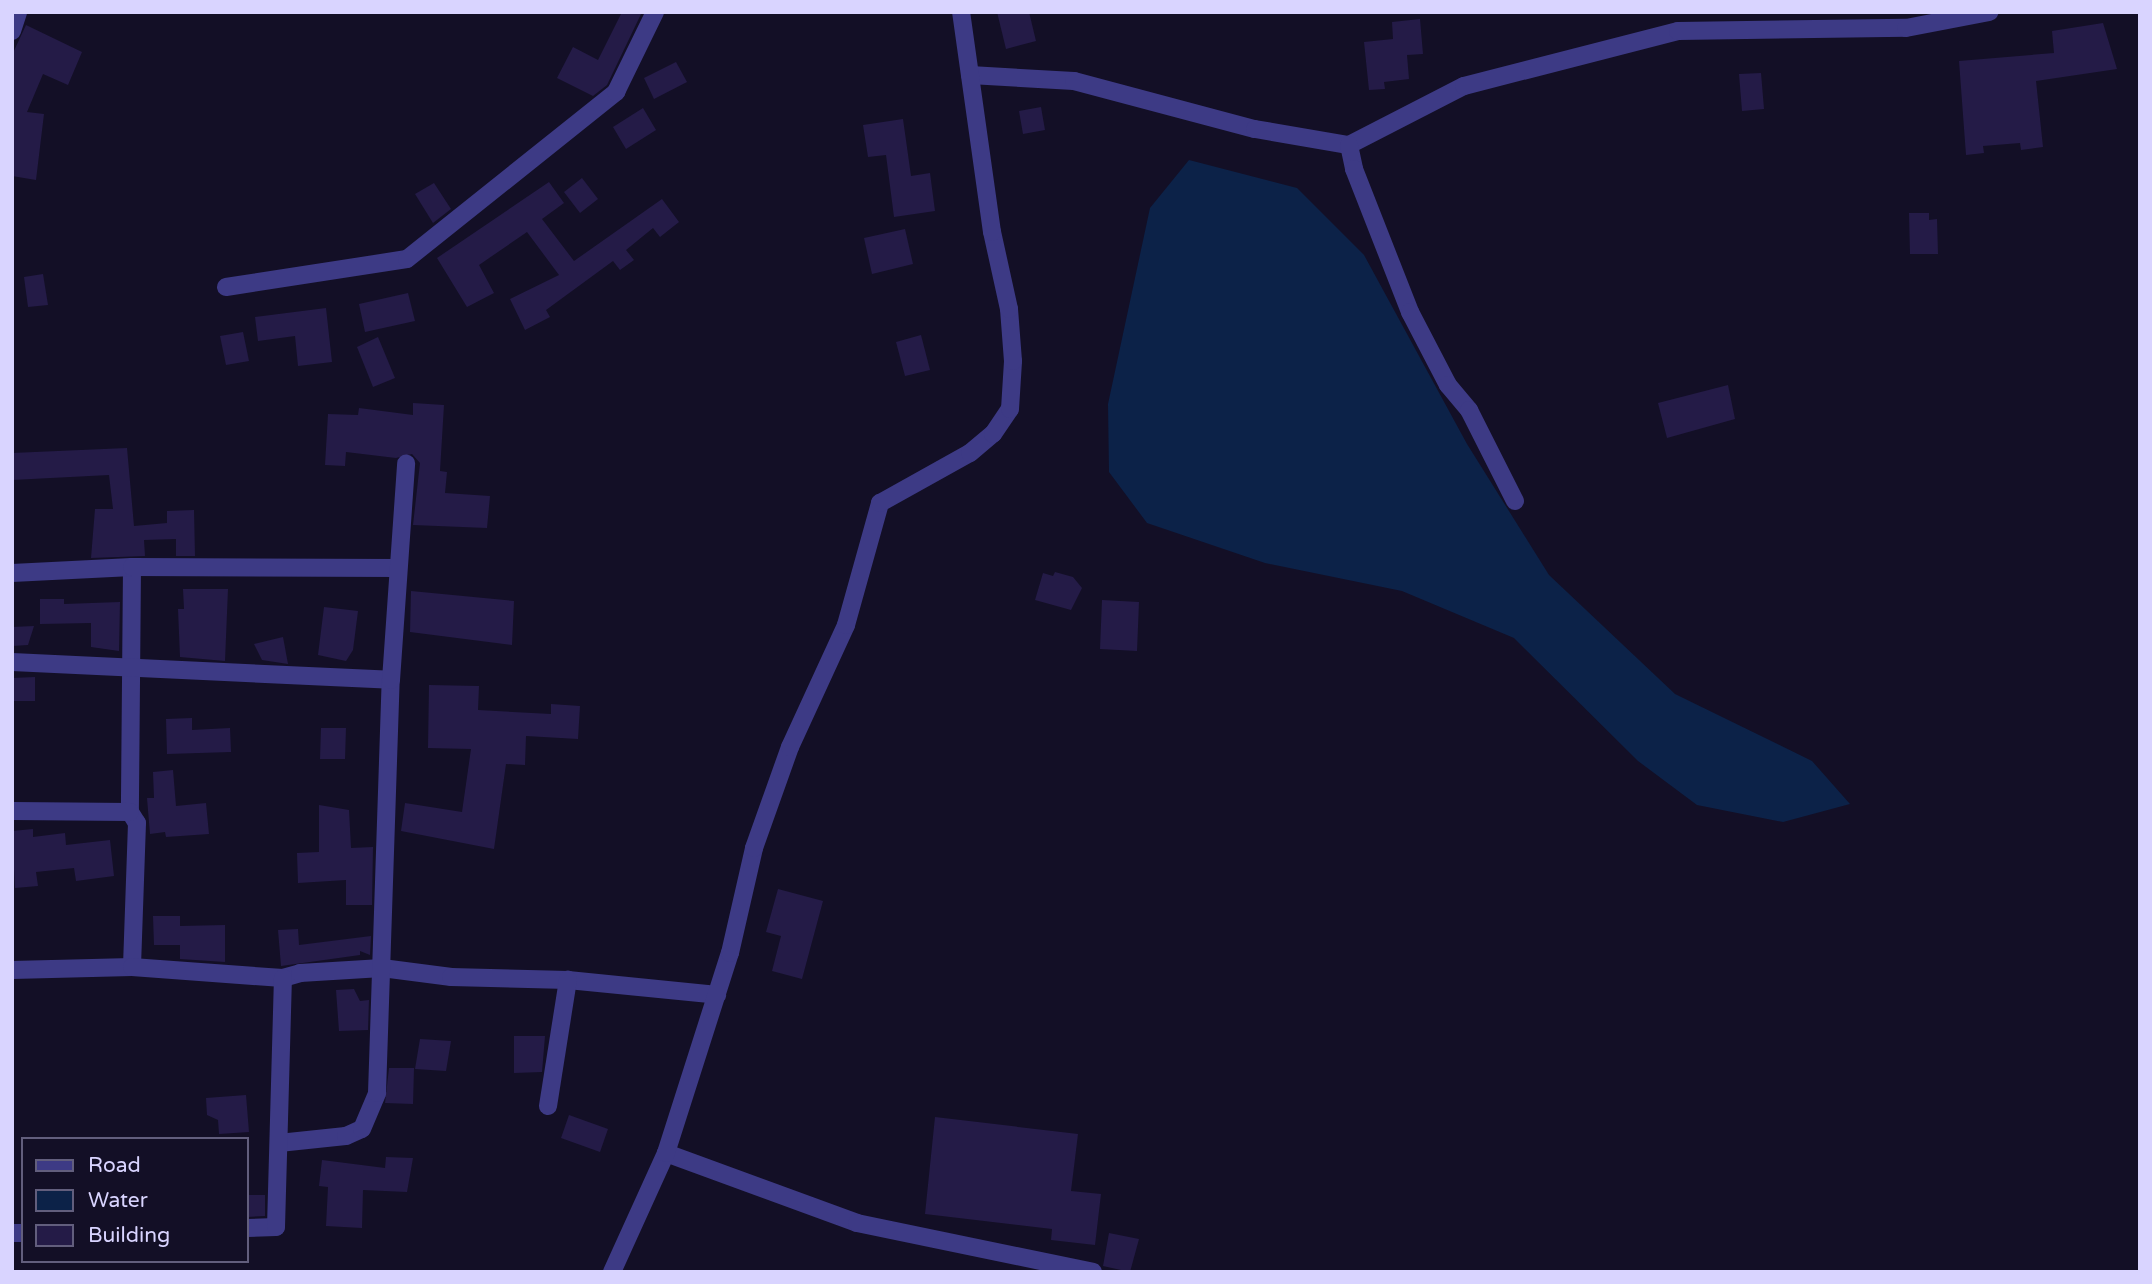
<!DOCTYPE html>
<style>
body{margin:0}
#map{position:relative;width:2152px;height:1284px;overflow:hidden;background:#130f26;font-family:"Varela Round",sans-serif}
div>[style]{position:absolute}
.water>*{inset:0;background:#0c2248}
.building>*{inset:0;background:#241b47}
.minor>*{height:18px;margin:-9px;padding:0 9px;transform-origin:9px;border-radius:9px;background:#3d3a85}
.tertiary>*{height:18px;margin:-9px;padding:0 9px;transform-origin:9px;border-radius:9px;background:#3d3a85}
span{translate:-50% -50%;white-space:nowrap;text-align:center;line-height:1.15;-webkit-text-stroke:6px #130f26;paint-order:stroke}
.frame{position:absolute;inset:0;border:14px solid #d9d4ff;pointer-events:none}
.legend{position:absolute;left:21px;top:1137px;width:228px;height:126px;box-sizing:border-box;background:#130f26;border:2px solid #625e7d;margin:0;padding:9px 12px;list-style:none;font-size:21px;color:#d9d4ff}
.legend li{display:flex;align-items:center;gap:14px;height:35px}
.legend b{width:35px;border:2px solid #625e7d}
</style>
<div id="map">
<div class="water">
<i style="clip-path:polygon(1189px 160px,1297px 188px,1364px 255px,1467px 444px,1549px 575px,1675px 694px,1812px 761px,1850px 804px,1783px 822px,1697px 805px,1638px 761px,1514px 638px,1402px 591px,1265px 563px,1147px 523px,1109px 472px,1108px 404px,1150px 208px)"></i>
</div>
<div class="building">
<i style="clip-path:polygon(622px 12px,642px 12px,607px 85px,593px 96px,557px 78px,573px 47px,598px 60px)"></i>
<i style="clip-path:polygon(997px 12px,1029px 12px,1036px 41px,1006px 49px)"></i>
<i style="clip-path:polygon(1420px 19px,1423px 54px,1407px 55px,1409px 79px,1384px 82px,1385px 89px,1369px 90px,1364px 42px,1393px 39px,1392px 22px)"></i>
<i style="clip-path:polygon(2103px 23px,2117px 69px,2036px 81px,2043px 147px,2021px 150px,2020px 143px,1983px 146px,1984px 153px,1966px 155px,1959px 61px,2054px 53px,2052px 31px)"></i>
<i style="clip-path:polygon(26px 25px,82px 52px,68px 85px,43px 74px,27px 112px,44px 114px,36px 180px,12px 176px,12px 55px)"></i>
<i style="clip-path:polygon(676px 62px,687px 82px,654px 99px,644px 78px)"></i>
<i style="clip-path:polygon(1761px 73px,1764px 109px,1742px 111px,1739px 74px)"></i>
<i style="clip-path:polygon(1041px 107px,1045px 130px,1023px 134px,1019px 111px)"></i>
<i style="clip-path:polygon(643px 108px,656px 130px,626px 149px,613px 127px)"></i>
<i style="clip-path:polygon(903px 119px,911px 176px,930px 173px,935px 211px,894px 217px,886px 155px,868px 157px,863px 125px)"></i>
<i style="clip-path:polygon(582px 178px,598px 199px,580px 213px,564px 192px)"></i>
<i style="clip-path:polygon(549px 182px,564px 203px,542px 219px,574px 261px,662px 199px,679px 222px,660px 237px,653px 228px,626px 250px,634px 260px,620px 270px,613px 261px,546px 310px,550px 317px,525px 330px,510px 299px,559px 275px,527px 232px,479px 265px,494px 293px,467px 307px,437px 258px)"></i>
<i style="clip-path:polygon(434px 183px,451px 209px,433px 223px,415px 194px)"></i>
<i style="clip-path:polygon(1909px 213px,1929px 213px,1929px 220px,1937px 219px,1938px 254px,1910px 254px)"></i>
<i style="clip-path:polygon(905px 229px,913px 264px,872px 274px,864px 238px)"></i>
<i style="clip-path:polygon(43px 274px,48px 305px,28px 307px,24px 277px)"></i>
<i style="clip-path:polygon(408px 293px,415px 321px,365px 332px,359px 304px)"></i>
<i style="clip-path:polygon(326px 308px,332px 362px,298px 366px,295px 336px,258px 341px,255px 317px)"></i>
<i style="clip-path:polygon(243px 332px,249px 361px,226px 365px,220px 336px)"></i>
<i style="clip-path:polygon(921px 335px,930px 370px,905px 376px,896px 342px)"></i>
<i style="clip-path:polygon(378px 337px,395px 378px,373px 387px,357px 347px)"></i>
<i style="clip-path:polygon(1728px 385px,1735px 419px,1667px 438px,1658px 403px)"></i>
<i style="clip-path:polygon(413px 403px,444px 405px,440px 471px,447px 472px,445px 493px,490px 496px,487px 528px,413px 525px,420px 463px,412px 454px,396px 458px,346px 452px,345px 466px,325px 465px,328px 414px,358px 415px,359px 408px,413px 415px)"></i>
<i style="clip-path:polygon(127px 448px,134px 526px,167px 523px,167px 511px,194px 510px,195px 556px,176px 556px,176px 539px,144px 540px,145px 556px,91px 558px,95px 509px,113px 509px,109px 475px,12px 480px,12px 453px)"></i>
<i style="clip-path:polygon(1055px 572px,1073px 577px,1082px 588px,1071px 610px,1035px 600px,1043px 573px,1053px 576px)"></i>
<i style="clip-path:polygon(183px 589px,228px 589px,225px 661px,180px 657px,178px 609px,184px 609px)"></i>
<i style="clip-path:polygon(411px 591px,514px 601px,512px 645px,410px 632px)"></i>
<i style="clip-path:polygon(40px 599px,64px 599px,64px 604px,120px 602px,119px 651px,91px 647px,91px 623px,40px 624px)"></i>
<i style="clip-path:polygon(1102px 600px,1139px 602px,1137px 651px,1100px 649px)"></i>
<i style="clip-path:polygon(324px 607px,358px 611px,353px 650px,346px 661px,318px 655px)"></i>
<i style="clip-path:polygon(34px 626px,28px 645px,12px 646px,12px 627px)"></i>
<i style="clip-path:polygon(283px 637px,288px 664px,262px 660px,254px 644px)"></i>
<i style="clip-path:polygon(35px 677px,35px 701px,12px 701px,12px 678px)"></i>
<i style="clip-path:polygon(429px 685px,479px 686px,478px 710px,551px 714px,551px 704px,580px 706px,578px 739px,526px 736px,525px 765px,506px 764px,494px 849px,401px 831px,405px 803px,462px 812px,471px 749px,428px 748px)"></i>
<i style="clip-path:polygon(192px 718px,192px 730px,230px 728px,231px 752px,167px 754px,166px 719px)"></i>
<i style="clip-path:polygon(321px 728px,346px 728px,345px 759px,320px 759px)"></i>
<i style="clip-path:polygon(173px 770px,176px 806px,206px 803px,209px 834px,166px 837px,165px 832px,150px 834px,147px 798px,154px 798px,153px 772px)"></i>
<i style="clip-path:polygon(319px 805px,349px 810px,351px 848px,373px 847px,372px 905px,346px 905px,346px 880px,298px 883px,297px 853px,319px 852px)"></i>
<i style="clip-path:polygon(33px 829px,33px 837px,65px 833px,66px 845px,110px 840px,114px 876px,76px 881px,74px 868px,36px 872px,38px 886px,15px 888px,12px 831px)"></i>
<i style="clip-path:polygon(778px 889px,823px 901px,802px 979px,772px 971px,781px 936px,766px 932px)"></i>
<i style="clip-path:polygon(153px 916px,180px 916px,180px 926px,225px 925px,225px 962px,180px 959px,180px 945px,154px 945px)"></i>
<i style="clip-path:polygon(298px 929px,299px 945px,371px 936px,370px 955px,360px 951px,360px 955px,281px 966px,278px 930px)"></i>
<i style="clip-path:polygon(354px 989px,360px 1001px,369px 1000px,368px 1030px,339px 1031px,336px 990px)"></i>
<i style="clip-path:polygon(514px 1036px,545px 1036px,542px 1072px,514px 1073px)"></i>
<i style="clip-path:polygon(420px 1039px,451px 1041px,446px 1071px,415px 1069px)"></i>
<i style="clip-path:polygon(389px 1068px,414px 1068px,413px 1104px,385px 1103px)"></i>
<i style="clip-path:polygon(246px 1095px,249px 1132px,219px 1134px,218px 1120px,207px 1115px,206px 1098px)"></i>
<i style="clip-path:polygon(569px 1115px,608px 1129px,600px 1152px,561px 1138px)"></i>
<i style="clip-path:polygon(935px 1117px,1078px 1134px,1071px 1191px,1101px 1194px,1095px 1245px,1051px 1240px,1052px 1229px,925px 1214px)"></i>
<i style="clip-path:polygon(386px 1157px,413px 1158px,407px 1192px,363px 1190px,362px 1228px,326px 1226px,328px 1187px,319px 1186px,322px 1160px,385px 1168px)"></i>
<i style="clip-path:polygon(247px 1195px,265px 1195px,265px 1216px,247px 1217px)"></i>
<i style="clip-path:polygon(1109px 1233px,1139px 1239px,1130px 1272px,1103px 1266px)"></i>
</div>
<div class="minor">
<i style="left:12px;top:31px;width:20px;rotate:-72deg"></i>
<i style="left:970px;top:75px;width:104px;rotate:3.3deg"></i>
<i style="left:1074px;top:81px;width:187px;rotate:14.9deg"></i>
<i style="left:1255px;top:129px;width:95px;rotate:9.7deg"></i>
<i style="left:1349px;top:145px;width:129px;rotate:-27.2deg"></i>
<i style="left:1464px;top:86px;width:221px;rotate:-14.4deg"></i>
<i style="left:1678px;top:31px;width:228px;rotate:-0.8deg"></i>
<i style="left:1906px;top:28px;width:85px;rotate:-10.9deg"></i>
<i style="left:1349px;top:145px;width:25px;rotate:78deg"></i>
<i style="left:1354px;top:169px;width:154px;rotate:68.6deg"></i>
<i style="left:1410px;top:312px;width:82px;rotate:62.5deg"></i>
<i style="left:1448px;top:385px;width:33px;rotate:50deg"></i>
<i style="left:1469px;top:410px;width:102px;rotate:63.2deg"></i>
<i style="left:226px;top:287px;width:183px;rotate:-8.8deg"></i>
<i style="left:407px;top:259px;width:268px;rotate:-38.6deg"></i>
<i style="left:616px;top:92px;width:89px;rotate:-64deg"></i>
<i style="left:132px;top:567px;width:245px;rotate:90.5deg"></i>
<i style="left:130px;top:812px;width:13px;rotate:58deg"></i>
<i style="left:137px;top:823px;width:144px;rotate:92deg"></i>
<i style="left:12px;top:573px;width:120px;rotate:-2.9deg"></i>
<i style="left:132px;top:567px;width:266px;rotate:0.2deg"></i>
<i style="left:12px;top:662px;width:379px;rotate:2.7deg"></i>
<i style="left:12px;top:811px;width:118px;rotate:0.5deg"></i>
<i style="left:12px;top:970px;width:120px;rotate:-1.4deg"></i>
<i style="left:132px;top:967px;width:151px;rotate:4.2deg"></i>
<i style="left:283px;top:978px;width:18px;rotate:-16deg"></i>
<i style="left:300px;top:973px;width:82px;rotate:-3.5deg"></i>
<i style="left:382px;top:968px;width:70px;rotate:7.4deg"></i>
<i style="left:451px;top:977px;width:117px;rotate:1.5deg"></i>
<i style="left:568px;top:980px;width:150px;rotate:5.7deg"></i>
<i style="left:548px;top:1106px;width:128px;rotate:-81deg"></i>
<i style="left:279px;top:1143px;width:67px;rotate:-6deg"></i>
<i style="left:346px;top:1136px;width:17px;rotate:-24deg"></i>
<i style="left:362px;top:1129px;width:39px;rotate:-67deg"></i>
<i style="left:377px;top:1093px;width:413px;rotate:-88.1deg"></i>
<i style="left:391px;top:680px;width:217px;rotate:-86deg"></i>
<i style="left:247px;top:1228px;width:29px;rotate:-2deg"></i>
<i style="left:276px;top:1227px;width:249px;rotate:-88.4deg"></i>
<i style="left:12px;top:1233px;width:11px"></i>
</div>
<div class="tertiary">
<i style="left:666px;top:1153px;width:203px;rotate:20.1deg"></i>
<i style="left:857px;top:1223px;width:241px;rotate:11.7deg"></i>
<i style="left:612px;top:1272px;width:131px;rotate:-65.6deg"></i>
<i style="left:666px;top:1153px;width:210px;rotate:-72.3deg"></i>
<i style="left:730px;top:953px;width:108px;rotate:-77.1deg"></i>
<i style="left:754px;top:848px;width:107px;rotate:-70.4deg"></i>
<i style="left:790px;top:747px;width:134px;rotate:-65.3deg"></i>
<i style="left:846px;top:625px;width:127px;rotate:-74.4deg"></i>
<i style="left:880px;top:503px;width:103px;rotate:-29.1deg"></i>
<i style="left:970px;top:453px;width:30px;rotate:-40deg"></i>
<i style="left:993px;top:434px;width:30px;rotate:-56deg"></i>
<i style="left:1010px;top:409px;width:48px;rotate:-86.4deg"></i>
<i style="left:1013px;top:361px;width:52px;rotate:-94.4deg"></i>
<i style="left:1009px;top:309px;width:79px;rotate:-102.4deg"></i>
<i style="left:992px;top:232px;width:222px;rotate:-98deg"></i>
</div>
<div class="frame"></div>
<ul class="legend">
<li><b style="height:9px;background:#3d3a85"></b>Road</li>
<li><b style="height:19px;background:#0c2248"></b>Water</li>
<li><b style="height:19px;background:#241b47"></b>Building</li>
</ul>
</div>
